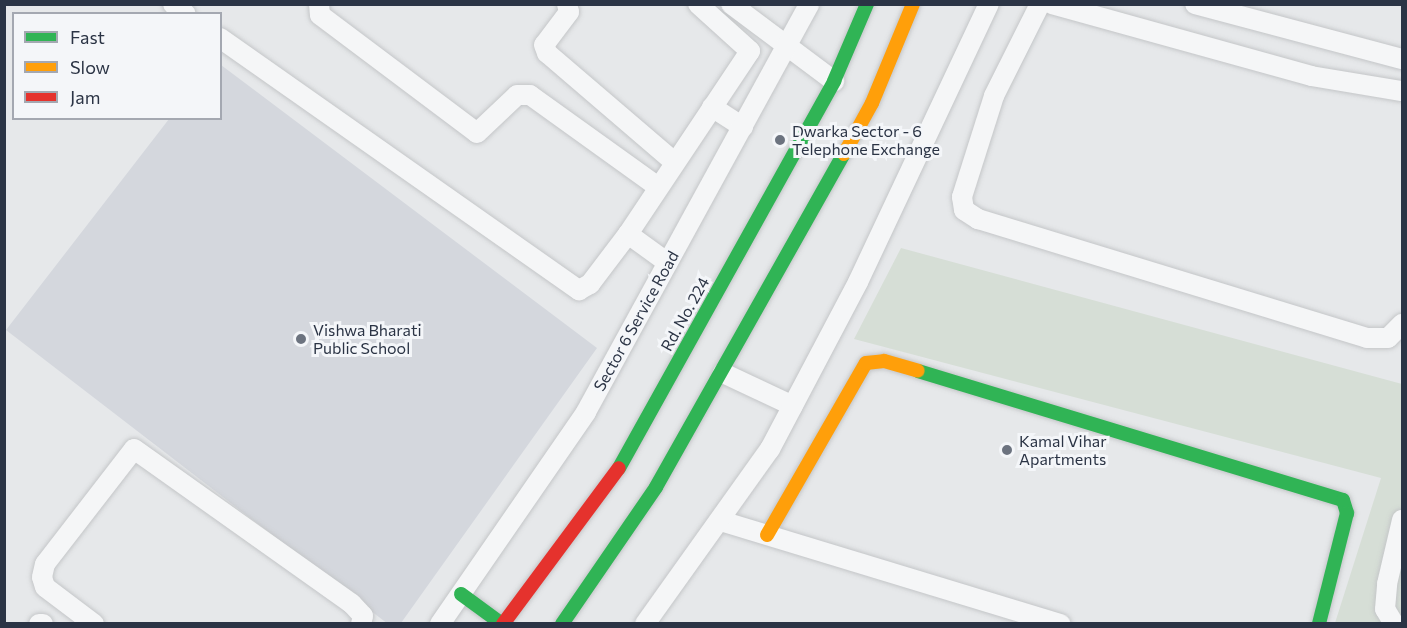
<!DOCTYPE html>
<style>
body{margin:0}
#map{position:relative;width:1407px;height:628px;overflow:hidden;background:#e6e8ea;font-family:Commissioner,sans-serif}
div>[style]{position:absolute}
.built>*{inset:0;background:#d4d7dd}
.green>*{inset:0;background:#d6ded6}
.roads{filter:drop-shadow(0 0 2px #c4c6c8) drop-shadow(0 0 2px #c4c6c8)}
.street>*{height:20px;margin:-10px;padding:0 10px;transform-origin:10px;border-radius:10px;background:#f5f6f7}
.fast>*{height:14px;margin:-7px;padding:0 7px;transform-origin:7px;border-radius:7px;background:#30b455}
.slow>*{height:14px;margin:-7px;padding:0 7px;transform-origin:7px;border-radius:7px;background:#ff9f0a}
.jam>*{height:14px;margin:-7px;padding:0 7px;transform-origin:7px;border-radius:7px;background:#e5322d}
.dots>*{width:16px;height:16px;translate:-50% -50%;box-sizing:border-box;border:3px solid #f4f6f9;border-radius:50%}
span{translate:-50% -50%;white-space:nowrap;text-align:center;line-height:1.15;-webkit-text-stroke:6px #f4f6f9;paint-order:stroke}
.poi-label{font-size:16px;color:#2b3445}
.left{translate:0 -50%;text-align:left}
.street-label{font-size:16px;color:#2b3445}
.frame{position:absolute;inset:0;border:6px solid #2b3445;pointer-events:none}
.legend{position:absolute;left:12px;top:12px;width:210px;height:108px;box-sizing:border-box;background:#f4f6f9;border:2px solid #a4a8b1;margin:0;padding:8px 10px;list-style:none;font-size:18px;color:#2b3445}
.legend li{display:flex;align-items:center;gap:12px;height:30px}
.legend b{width:30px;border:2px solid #a4a8b1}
</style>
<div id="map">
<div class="built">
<i style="clip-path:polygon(221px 65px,597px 348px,401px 623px,388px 624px,6px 330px,169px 119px,220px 118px)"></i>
</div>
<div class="green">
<i style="clip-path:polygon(901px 248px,1402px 384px,1402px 623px,1335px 623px,1381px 478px,854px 339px)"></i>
</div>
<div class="roads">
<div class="street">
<i style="left:173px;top:4px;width:16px;rotate:38deg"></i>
<i style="left:319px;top:4px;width:11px;rotate:85deg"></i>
<i style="left:320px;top:15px;width:196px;rotate:36.9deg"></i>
<i style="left:477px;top:133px;width:55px;rotate:-43.5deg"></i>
<i style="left:517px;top:95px;width:13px"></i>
<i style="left:530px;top:95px;width:158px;rotate:35.7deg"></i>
<i style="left:567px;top:4px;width:8px;rotate:76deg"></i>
<i style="left:569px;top:12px;width:41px;rotate:127.1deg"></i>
<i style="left:544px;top:45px;width:9px;rotate:69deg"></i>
<i style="left:547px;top:53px;width:167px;rotate:40.6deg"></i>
<i style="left:731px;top:4px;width:129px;rotate:36.8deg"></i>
<i style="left:1040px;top:4px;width:103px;rotate:116.6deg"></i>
<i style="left:994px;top:96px;width:106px;rotate:107.6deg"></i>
<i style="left:962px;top:197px;width:13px;rotate:81deg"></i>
<i style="left:964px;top:210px;width:17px;rotate:33deg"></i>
<i style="left:978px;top:219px;width:407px;rotate:17deg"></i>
<i style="left:1367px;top:338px;width:21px"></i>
<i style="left:1388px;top:338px;width:20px;rotate:-45deg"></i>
<i style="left:1052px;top:4px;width:269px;rotate:15.5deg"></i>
<i style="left:1311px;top:76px;width:92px;rotate:9.4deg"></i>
<i style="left:1195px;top:4px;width:214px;rotate:14.9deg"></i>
<i style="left:220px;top:38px;width:439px;rotate:35.1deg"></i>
<i style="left:579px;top:290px;width:13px;rotate:-29deg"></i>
<i style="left:590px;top:284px;width:63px;rotate:-52.8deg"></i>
<i style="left:628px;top:234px;width:220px;rotate:-56.3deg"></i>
<i style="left:750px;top:51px;width:70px;rotate:-137.9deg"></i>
<i style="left:712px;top:107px;width:37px;rotate:33deg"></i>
<i style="left:628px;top:234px;width:49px;rotate:35.9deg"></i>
<i style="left:723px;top:373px;width:77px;rotate:25.2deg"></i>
<i style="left:721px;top:521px;width:355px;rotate:16.9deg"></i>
<i style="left:39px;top:624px;width:4px"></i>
<i style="left:94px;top:624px;width:61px;rotate:-142.9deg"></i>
<i style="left:45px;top:587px;width:10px;rotate:-107deg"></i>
<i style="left:42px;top:577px;width:13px;rotate:-77deg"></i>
<i style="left:45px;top:564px;width:145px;rotate:-52.3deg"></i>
<i style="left:134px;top:449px;width:267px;rotate:35.4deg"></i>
<i style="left:352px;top:604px;width:16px;rotate:47deg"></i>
<i style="left:363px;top:616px;width:8px;rotate:104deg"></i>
<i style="left:440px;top:624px;width:257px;rotate:-55.4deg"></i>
<i style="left:586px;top:412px;width:465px;rotate:-61.3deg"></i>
<i style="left:645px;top:624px;width:215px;rotate:-54.5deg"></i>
<i style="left:770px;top:449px;width:189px;rotate:-62.2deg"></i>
<i style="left:858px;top:282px;width:307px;rotate:-64.8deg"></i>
<i style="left:1394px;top:624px;width:17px;rotate:-121deg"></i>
<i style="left:1385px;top:609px;width:25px;rotate:-85deg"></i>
<i style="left:1387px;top:584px;width:66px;rotate:-76.8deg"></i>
</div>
<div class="fast">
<i style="left:918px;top:371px;width:444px;rotate:16.9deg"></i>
<i style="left:1343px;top:500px;width:14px;rotate:73deg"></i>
<i style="left:1347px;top:513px;width:114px;rotate:104.2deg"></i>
<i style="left:619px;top:468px;width:443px;rotate:-60.9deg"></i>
<i style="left:834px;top:81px;width:84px;rotate:-66.8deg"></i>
<i style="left:461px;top:594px;width:51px;rotate:36.2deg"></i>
<i style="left:562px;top:624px;width:166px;rotate:-55.5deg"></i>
<i style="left:656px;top:487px;width:382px;rotate:-60.6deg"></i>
</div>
<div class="slow">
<i style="left:844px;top:154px;width:58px;rotate:-61.2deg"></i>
<i style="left:872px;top:103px;width:107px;rotate:-67.5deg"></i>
<i style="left:767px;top:535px;width:198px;rotate:-60.1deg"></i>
<i style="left:866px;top:363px;width:18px;rotate:-6deg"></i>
<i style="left:884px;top:361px;width:35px;rotate:16deg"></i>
</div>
<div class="jam">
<i style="left:503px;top:624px;width:194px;rotate:-53.4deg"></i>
</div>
</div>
<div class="dots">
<i style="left:780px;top:140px;background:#6c737f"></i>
<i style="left:301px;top:339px;background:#6c737f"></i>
<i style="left:1007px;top:450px;background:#6c737f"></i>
</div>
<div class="poi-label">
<span class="left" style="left:792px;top:140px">Dwarka Sector - 6<br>Telephone Exchange</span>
<span class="left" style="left:313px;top:339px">Vishwa Bharati<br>Public School</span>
<span class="left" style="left:1019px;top:450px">Kamal Vihar<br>Apartments</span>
</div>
<div class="street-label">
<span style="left:685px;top:314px;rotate:-61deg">Rd. No. 224</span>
<span style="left:636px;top:321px;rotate:-61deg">Sector 6 Service Road</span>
</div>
<div class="frame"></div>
<ul class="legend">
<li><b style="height:8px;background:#30b455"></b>Fast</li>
<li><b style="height:8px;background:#ff9f0a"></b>Slow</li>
<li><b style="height:8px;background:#e5322d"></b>Jam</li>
</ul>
</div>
